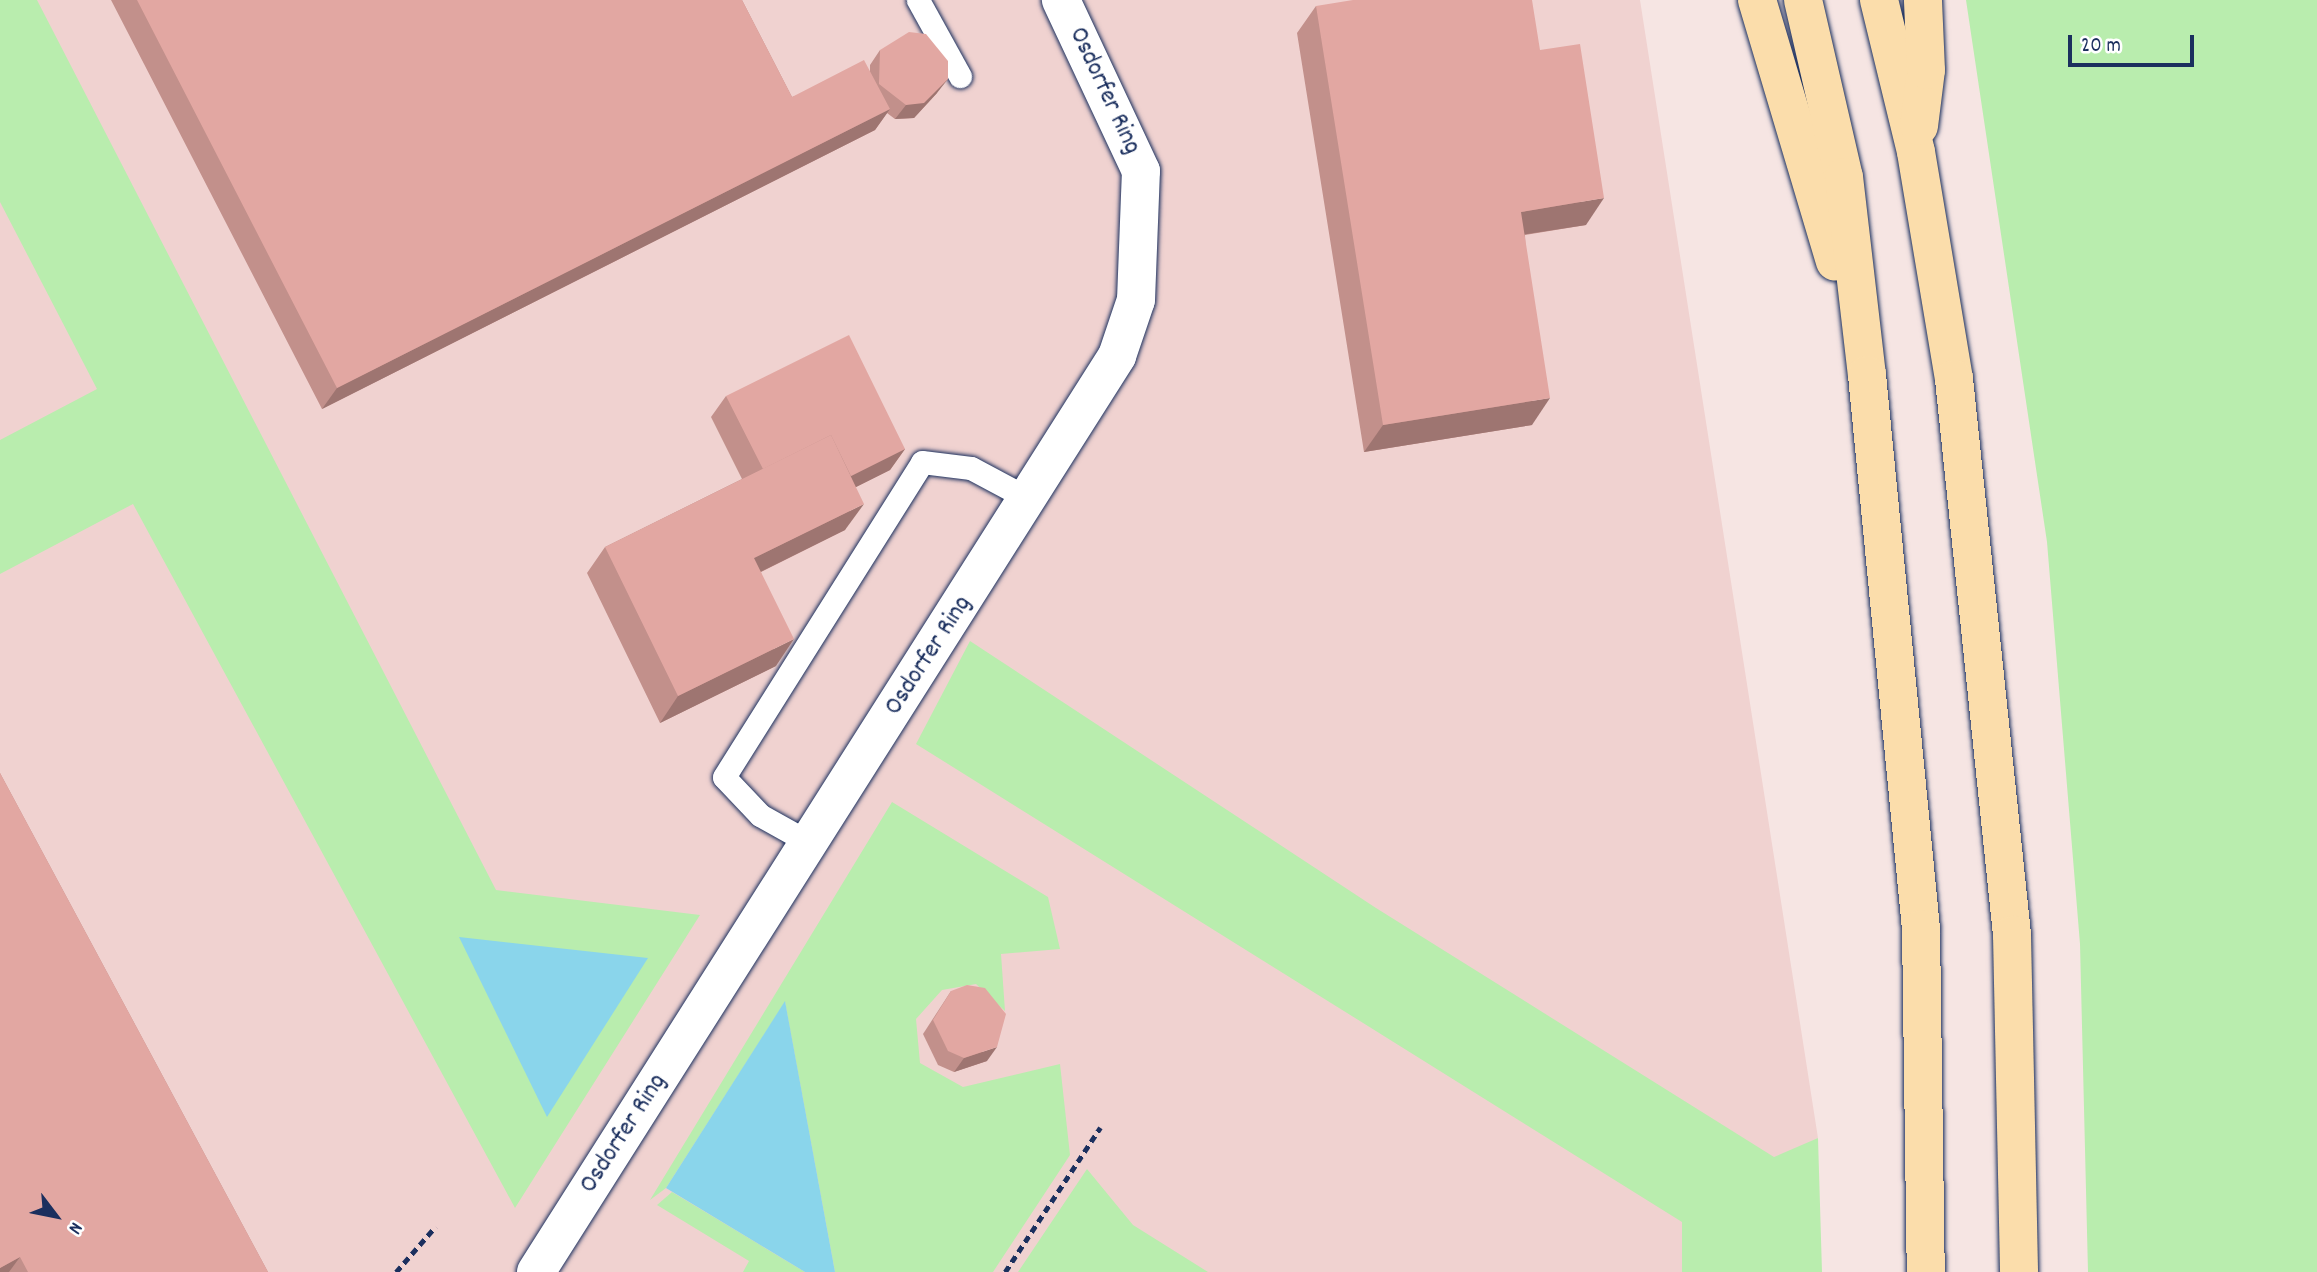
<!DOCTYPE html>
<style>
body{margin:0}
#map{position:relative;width:2317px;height:1272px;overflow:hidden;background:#f6e5e3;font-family:Dekko,sans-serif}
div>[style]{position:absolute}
.built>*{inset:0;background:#f0d2d0}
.green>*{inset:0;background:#b9edae}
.water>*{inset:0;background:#8ad5eb}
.path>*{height:4.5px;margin-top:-2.25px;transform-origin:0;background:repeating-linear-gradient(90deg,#1b2f5e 0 7px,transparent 0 12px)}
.roads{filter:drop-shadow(0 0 2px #1b2f5e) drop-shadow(0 0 2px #1b2f5e)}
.lane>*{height:23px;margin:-11.5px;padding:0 11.5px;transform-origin:11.5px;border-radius:11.5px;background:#fff}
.street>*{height:38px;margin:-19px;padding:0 19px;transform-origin:19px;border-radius:19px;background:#fff}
.highway>*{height:38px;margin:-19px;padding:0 19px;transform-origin:19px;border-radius:19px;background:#fbddab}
.wall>*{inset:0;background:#c2908b}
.shaded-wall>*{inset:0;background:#9e7571}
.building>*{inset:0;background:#e2a7a2}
span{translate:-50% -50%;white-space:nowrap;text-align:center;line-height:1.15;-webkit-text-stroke:5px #fff;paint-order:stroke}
.street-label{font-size:26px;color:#1b2f5e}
.north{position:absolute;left:21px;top:1181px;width:70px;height:70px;-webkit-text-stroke:5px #fff;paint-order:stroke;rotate:122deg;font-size:19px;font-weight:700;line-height:28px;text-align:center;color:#1b2f5e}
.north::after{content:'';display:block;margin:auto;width:24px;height:32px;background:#1b2f5e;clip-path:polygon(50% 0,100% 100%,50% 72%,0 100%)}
.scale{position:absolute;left:2068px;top:35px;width:126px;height:32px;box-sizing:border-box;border:4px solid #1b2f5e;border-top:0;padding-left:9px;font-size:21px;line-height:24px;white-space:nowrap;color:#1b2f5e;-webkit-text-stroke:5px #fff;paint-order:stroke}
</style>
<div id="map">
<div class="built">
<i style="clip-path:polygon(0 0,1640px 0,1818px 1138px,1682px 1222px,1682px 1272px,0 1272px)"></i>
</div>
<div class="green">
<i style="clip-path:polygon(0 0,37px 0,496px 890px,700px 915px,515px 1208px,133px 504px,0 574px,0 440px,97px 389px,0 202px)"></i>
<i style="clip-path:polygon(1966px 0,2317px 0,2317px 1272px,2088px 1272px,2080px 944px,2047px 542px)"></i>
<i style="clip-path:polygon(970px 641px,1376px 908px,1774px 1157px,1818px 1138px,1822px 1272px,1682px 1272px,1682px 1222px,916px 744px)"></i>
<i style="clip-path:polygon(892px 802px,1048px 897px,1060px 949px,1001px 954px,1005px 1011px,976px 984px,942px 990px,916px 1019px,920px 1063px,963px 1087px,1060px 1064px,1070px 1155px,993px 1272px,835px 1272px,785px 1002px,666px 1188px,650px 1200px)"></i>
<i style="clip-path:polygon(1087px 1169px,1133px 1225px,1208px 1272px,1018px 1272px)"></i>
<i style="clip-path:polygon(672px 1192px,805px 1272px,743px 1272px,749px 1261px,657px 1205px)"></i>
</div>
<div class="water">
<i style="clip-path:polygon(459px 937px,648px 958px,547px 1117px)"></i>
<i style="clip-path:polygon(785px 1001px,835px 1272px,805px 1272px,666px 1188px)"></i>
</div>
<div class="path">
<i style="left:396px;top:1272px;width:60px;rotate:-49.1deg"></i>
<i style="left:1005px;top:1272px;width:173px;rotate:-56.6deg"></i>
</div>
<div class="roads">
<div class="lane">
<i style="left:918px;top:0;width:87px;rotate:61.1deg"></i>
<i style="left:810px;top:843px;width:57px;rotate:-150.8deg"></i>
<i style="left:760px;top:815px;width:52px;rotate:-133.5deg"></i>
<i style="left:724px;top:777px;width:372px;rotate:-57.8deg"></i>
<i style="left:922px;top:462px;width:49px;rotate:7deg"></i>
<i style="left:971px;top:468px;width:66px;rotate:28.1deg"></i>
</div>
<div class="street">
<i style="left:536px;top:1272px;width:1085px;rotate:-57.61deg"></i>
<i style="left:1117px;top:356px;width:59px;rotate:-71.3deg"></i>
<i style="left:1136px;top:300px;width:129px;rotate:-87.8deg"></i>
<i style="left:1141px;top:171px;width:189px;rotate:-115.1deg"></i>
</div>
<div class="highway">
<i style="left:1757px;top:0;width:273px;rotate:73.4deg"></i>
<i style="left:1803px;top:0;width:182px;rotate:77deg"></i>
<i style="left:1844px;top:177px;width:199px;rotate:83.4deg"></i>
<i style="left:1867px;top:375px;width:557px;rotate:84.43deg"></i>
<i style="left:1921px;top:929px;width:343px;rotate:89.2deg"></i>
<i style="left:1879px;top:0;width:156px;rotate:76.3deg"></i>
<i style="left:1916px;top:152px;width:230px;rotate:80.5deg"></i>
<i style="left:1954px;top:379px;width:559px;rotate:84.04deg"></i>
<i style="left:2012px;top:935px;width:337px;rotate:88.8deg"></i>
<i style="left:1919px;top:126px;width:56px;rotate:-82.9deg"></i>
<i style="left:1926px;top:70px;width:70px;rotate:-92.5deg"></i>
</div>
</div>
<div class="wall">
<i style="clip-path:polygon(111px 0,742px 0,792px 97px,870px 71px,870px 65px,880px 50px,937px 93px,914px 118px,895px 119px,887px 113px,875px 130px,322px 409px)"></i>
<i style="clip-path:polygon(1316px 6px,1540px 50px,1586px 225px,1525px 235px,1532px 425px,1364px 452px,1297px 33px)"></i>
<i style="clip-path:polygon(726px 396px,905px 449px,890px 470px,856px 487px,845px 530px,761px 572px,776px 666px,660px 723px,587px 573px,605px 547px,742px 479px,711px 417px)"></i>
<i style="clip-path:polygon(0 773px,268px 1272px,0 1272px)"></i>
<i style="clip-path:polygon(951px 991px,987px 1061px,954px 1072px,938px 1065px,923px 1034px)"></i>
</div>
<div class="shaded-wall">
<i style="clip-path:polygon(948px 79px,937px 93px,914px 118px,895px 119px,906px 105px)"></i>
<i style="clip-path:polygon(890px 109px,875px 130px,322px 409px,337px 388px)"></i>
<i style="clip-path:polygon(1604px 198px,1586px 225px,1502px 238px,1521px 212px)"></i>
<i style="clip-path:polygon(1550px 398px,1532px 425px,1364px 452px,1383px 425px)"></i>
<i style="clip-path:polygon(905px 449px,890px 470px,830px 500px,845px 479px)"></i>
<i style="clip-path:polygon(864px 504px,845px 530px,736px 584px,754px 558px)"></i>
<i style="clip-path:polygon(794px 639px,776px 666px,660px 723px,678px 696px)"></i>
<i style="clip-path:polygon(997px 1047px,987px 1061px,954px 1072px,964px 1058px)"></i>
<i style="clip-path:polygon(20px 1257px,9px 1272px,0 1272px,0 1268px)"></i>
</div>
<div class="building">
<i style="clip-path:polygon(137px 0,742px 0,792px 97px,864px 60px,890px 109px,337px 388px)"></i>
<i style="clip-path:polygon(1353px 0,1532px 0,1540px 50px,1580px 44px,1604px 198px,1521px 212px,1550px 398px,1383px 425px,1316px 6px)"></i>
<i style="clip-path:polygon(909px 32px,926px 34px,948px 61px,948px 79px,924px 103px,906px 105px,879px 84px,880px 50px)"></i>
<i style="clip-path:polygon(849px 335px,905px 449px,851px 476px,831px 435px,763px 469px,726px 396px)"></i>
<i style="clip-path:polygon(831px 435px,864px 504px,754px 558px,794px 639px,678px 696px,605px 547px)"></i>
<i style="clip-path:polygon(0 773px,268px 1272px,28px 1272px,20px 1257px,0 1268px)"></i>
<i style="clip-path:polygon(967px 985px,985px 988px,1006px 1014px,997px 1047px,964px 1058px,948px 1051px,933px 1020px,951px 991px)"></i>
</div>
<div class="street-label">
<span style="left:1104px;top:91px;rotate:65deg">Osdorfer Ring</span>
<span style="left:929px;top:656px;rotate:-57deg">Osdorfer Ring</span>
<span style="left:624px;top:1134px;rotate:-57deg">Osdorfer Ring</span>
</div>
<div class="north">N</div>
<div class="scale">20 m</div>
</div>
